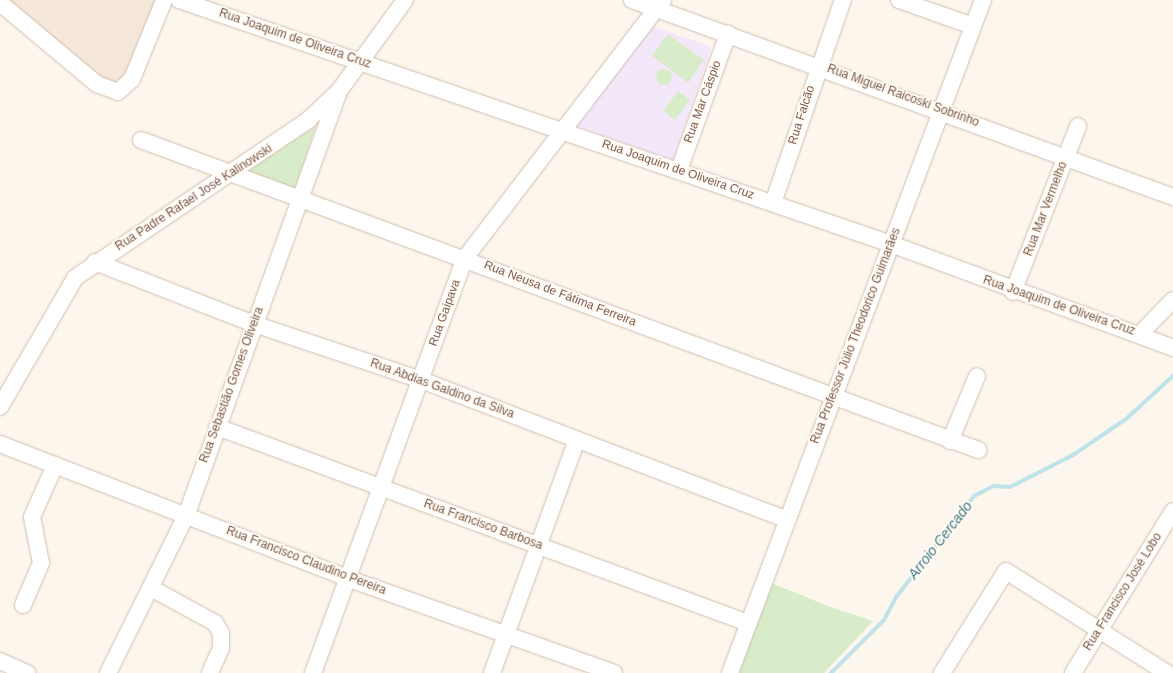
<!DOCTYPE html>
<meta charset="utf-8">
<style>
body{margin:0}
#map{position:relative;width:1173px;height:673px;overflow:hidden;background:#fdf6ec;font-family:Helvetica,sans-serif}
div>[style]{position:absolute}
.residential>*{inset:0;background:#f5e8da}
.education>*{inset:0;background:#f3e8fa}
.green>*{inset:0;background:#d8ecc9}
.round{border-radius:50%}
.stream>*{height:4px;margin:-2px;padding:0 2px;transform-origin:2px;border-radius:2px;background:#bfe3e8}
.roads{filter:drop-shadow(0 0 1px #d1beb0) drop-shadow(0 0 1px #d1beb0)}
.minor>*{height:16px;margin:-8px;padding:0 8px;transform-origin:8px;border-radius:8px;background:#fff}
span{translate:-50% -50%;white-space:nowrap;text-align:center;line-height:1.15;-webkit-text-stroke:4px #fffaf3;paint-order:stroke}
.street-label{font-size:12px;color:#7a5c4d}
.water-label{font-size:14px;color:#437c86;font-style:italic}
</style>
<div id="map">
<div class="residential">
<i style="clip-path:polygon(0 0,164px 0,118px 92px)"></i>
</div>
<div class="education">
<i style="clip-path:polygon(653px 26px,712px 47px,673px 160px,577px 126px)"></i>
</div>
<div class="green">
<i style="clip-path:polygon(668px 34px,704px 60px,688px 83px,652px 56px)"></i>
<i class="round" style="left:656px;top:69px;width:16px;height:16px"></i>
<i style="clip-path:polygon(678px 91px,690px 100px,675px 120px,663px 111px)"></i>
<i style="clip-path:polygon(316px 126px,294px 192px,243px 174px)"></i>
<i style="clip-path:polygon(771px 583px,833px 608px,873px 621px,824px 673px,734px 673px)"></i>
</div>
<div class="stream">
<i style="left:831px;top:673px;width:75px;rotate:-45deg"></i>
<i style="left:884px;top:620px;width:27px;rotate:-62deg"></i>
<i style="left:897px;top:596px;width:126px;rotate:-52.4deg"></i>
<i style="left:974px;top:496px;width:22px;rotate:-27deg"></i>
<i style="left:994px;top:486px;width:16px;rotate:4deg"></i>
<i style="left:1010px;top:487px;width:71px;rotate:-26.9deg"></i>
<i style="left:1073px;top:455px;width:64px;rotate:-34.2deg"></i>
<i style="left:1126px;top:419px;width:64px;rotate:-42.5deg"></i>
</div>
<div class="roads">
<div class="minor">
<i style="left:179px;top:0;width:753px;rotate:18.92deg"></i>
<i style="left:891px;top:244px;width:301px;rotate:20.2deg"></i>
<i style="left:632px;top:0;width:576px;rotate:20.01deg"></i>
<i style="left:899px;top:0;width:78px;rotate:19.4deg"></i>
<i style="left:0;top:3px;width:126px;rotate:39.9deg"></i>
<i style="left:97px;top:84px;width:22px;rotate:21deg"></i>
<i style="left:118px;top:92px;width:19px;rotate:-43deg"></i>
<i style="left:132px;top:79px;width:85px;rotate:-67.9deg"></i>
<i style="left:141px;top:140px;width:893px;rotate:20.32deg"></i>
<i style="left:679px;top:170px;width:145px;rotate:-70.2deg"></i>
<i style="left:773px;top:203px;width:215px;rotate:-71deg"></i>
<i style="left:95px;top:262px;width:171px;rotate:21.3deg"></i>
<i style="left:254px;top:324px;width:176px;rotate:18.5deg"></i>
<i style="left:421px;top:380px;width:392px;rotate:20.9deg"></i>
<i style="left:1013px;top:292px;width:178px;rotate:-68.6deg"></i>
<i style="left:1140px;top:334px;width:47px;rotate:-45.9deg"></i>
<i style="left:0;top:407px;width:149px;rotate:-59.8deg"></i>
<i style="left:75px;top:278px;width:282px;rotate:-34.1deg"></i>
<i style="left:308px;top:120px;width:42px;rotate:-43.1deg"></i>
<i style="left:339px;top:91px;width:112px;rotate:-54deg"></i>
<i style="left:217px;top:427px;width:566px;rotate:20.26deg"></i>
<i style="left:950px;top:441px;width:70px;rotate:-67.4deg"></i>
<i style="left:0;top:444px;width:374px;rotate:21.1deg"></i>
<i style="left:349px;top:579px;width:281px;rotate:19.5deg"></i>
<i style="left:151px;top:588px;width:73px;rotate:28.7deg"></i>
<i style="left:215px;top:623px;width:12px;rotate:59deg"></i>
<i style="left:221px;top:633px;width:15px;rotate:90deg"></i>
<i style="left:221px;top:648px;width:27px;rotate:114deg"></i>
<i style="left:23px;top:605px;width:46px;rotate:-66.8deg"></i>
<i style="left:41px;top:563px;width:47px;rotate:-101.1deg"></i>
<i style="left:32px;top:517px;width:57px;rotate:-66.1deg"></i>
<i style="left:0;top:661px;width:30px;rotate:24deg"></i>
<i style="left:108px;top:673px;width:175px;rotate:-63.6deg"></i>
<i style="left:186px;top:516px;width:452px;rotate:-70.2deg"></i>
<i style="left:313px;top:673px;width:442px;rotate:-69.9deg"></i>
<i style="left:465px;top:258px;width:325px;rotate:-52.5deg"></i>
<i style="left:492px;top:673px;width:248px;rotate:-70deg"></i>
<i style="left:730px;top:673px;width:719px;rotate:-69.4deg"></i>
<i style="left:942px;top:673px;width:120px;rotate:-57.9deg"></i>
<i style="left:1006px;top:571px;width:191px;rotate:32.4deg"></i>
<i style="left:1073px;top:673px;width:190px;rotate:-58.3deg"></i>
</div>
</div>
<div class="street-label">
<span style="left:295px;top:39px;rotate:19deg">Rua Joaquim de Oliveira Cruz</span>
<span style="left:903px;top:96px;rotate:20deg">Rua Miguel Raicoski Sobrinho</span>
<span style="left:703px;top:102px;rotate:-70deg">Rua Mar Cáspio</span>
<span style="left:802px;top:115px;rotate:-72deg">Rua Falcão</span>
<span style="left:678px;top:170px;rotate:19deg">Rua Joaquim de Oliveira Cruz</span>
<span style="left:194px;top:198px;rotate:-33deg">Rua Padre Rafael José Kalinowski</span>
<span style="left:1046px;top:209px;rotate:-69deg">Rua Mar Vermelho</span>
<span style="left:560px;top:294px;rotate:21deg">Rua Neusa de Fátima Ferreira</span>
<span style="left:1059px;top:306px;rotate:19deg">Rua Joaquim de Oliveira Cruz</span>
<span style="left:445px;top:313px;rotate:-70deg">Rua Gaipava</span>
<span style="left:856px;top:336px;rotate:-69deg">Rua Professor Júlio Theodorico Guimarães</span>
<span style="left:232px;top:385px;rotate:-70deg">Rua Sebastião Gomes Oliveira</span>
<span style="left:442px;top:389px;rotate:20deg">Rua Abdias Galdino da Silva</span>
<span style="left:483px;top:525px;rotate:20deg">Rua Francisco Barbosa</span>
<span style="left:306px;top:561px;rotate:21deg">Rua Francisco Claudino Pereira</span>
<span style="left:1123px;top:592px;rotate:-58deg">Rua Francisco José Lobo</span>
</div>
<div class="water-label">
<span style="left:940px;top:540px;rotate:-52deg">Arroio Cercado</span>
</div>
</div>
